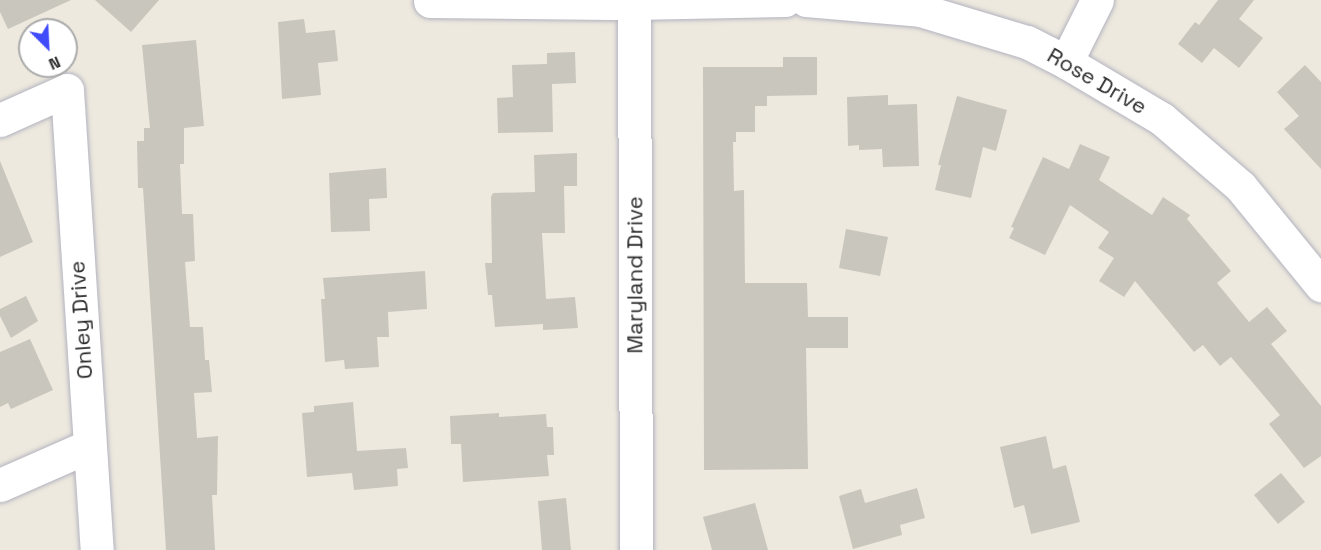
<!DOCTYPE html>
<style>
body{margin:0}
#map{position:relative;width:1321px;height:550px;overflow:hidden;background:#eee9df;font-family:"Space Grotesk",sans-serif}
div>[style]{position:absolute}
.building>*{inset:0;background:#c9c6be}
.roads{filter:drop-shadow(0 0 2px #b2b3bf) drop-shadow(0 0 2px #b2b3bf)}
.minor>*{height:33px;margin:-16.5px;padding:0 16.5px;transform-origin:16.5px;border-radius:16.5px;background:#fff}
.tertiary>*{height:33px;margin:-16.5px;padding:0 16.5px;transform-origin:16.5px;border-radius:16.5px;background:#fff}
span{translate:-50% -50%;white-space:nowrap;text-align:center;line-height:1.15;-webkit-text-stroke:4.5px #fff;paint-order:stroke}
.street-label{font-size:22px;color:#2c2c2c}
.north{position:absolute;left:18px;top:18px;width:60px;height:60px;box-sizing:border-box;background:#fff;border:2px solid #ababab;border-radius:50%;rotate:156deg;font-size:16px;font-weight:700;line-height:24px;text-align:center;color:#2c2c2c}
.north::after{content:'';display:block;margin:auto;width:21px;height:27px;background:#404bf9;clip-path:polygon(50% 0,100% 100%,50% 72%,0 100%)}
</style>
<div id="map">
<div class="building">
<i style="clip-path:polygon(0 0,71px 0,8px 29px,0 12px)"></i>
<i style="clip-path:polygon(95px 0,159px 0,131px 32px)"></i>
<i style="clip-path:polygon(1218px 0,1254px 0,1239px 19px,1263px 38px,1239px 68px,1214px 48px,1202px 63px,1178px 44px,1195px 22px,1199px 25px)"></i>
<i style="clip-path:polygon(304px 19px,306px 33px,335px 30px,338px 61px,318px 63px,321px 95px,282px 99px,278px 22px)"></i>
<i style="clip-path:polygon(196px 40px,204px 126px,184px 128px,184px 164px,180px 164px,182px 214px,193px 214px,195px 261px,185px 262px,190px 327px,203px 327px,205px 360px,209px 360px,212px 392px,194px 393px,197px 438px,218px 436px,217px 495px,212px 495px,215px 550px,166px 550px,143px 188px,138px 188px,137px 141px,144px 141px,144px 128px,150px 128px,142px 45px)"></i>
<i style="clip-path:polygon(575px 52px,576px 83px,552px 84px,553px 132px,498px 133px,497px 98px,513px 97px,512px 65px,547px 64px,547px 53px)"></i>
<i style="clip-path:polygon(783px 57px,817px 57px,817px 95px,767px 96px,767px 106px,755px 106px,755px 132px,736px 132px,736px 142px,733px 142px,734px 191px,744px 190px,745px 283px,807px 283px,808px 317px,848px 317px,848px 348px,806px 348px,808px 469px,704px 470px,703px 67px,783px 67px)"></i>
<i style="clip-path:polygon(1305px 65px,1321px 82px,1321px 169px,1284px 129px,1299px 116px,1277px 92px)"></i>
<i style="clip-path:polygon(888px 95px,888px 105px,917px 104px,919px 166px,883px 167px,882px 149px,859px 150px,859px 145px,848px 146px,847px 97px)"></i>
<i style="clip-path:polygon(957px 96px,1007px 110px,996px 151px,983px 147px,971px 198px,935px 190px,941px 165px,938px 165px)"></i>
<i style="clip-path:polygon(1080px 144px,1110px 157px,1099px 180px,1152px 215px,1163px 197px,1190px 215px,1187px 219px,1231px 271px,1217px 283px,1249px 322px,1267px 307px,1287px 331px,1271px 344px,1321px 406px,1321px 456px,1304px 468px,1269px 424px,1280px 415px,1231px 357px,1220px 366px,1203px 345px,1194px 352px,1135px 281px,1124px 297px,1099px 281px,1114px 258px,1098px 248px,1109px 232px,1070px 205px,1045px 255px,1009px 238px,1014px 228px,1011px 227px,1043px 157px,1069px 169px)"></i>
<i style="clip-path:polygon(577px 153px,577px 186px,564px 186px,565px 233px,542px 233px,546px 299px,575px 297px,578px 328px,543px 330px,543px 324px,495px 327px,492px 295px,488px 295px,485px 263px,492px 263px,491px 197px,493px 193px,535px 192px,534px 155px)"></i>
<i style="clip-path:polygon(0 161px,33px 242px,0 257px)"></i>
<i style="clip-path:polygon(386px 168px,387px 198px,369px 199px,370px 231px,331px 232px,329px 173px)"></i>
<i style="clip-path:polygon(846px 229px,888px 237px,880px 276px,839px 268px)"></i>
<i style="clip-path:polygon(425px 271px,427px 309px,388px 312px,389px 337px,377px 337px,379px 367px,345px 369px,344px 360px,325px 362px,321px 299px,325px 299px,323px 278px)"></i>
<i style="clip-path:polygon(26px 296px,38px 321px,11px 338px,0 316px,0 309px)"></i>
<i style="clip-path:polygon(30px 339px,53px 390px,11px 409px,8px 403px,0 407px,0 352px)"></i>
<i style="clip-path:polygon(353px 402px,357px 451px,406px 448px,408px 468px,397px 469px,398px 486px,354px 490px,352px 473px,307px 477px,302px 413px,314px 412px,314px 406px)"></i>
<i style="clip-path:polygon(499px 413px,499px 417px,546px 414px,547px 427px,553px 427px,554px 455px,547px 455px,549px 476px,463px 482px,461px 444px,451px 444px,450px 416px)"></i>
<i style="clip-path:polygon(1046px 436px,1053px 469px,1066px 465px,1080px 522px,1031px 534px,1024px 505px,1014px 508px,1000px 447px)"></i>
<i style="clip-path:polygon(1281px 473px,1305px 502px,1278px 524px,1254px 495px)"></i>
<i style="clip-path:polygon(917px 488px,925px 518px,900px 525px,902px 535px,853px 549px,839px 496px,861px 489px,865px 503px)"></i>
<i style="clip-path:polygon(566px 498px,571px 550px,542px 550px,538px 501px)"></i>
<i style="clip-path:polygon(755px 503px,768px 550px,712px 550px,703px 517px)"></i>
</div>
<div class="roads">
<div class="minor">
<i style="left:806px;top:0;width:114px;rotate:5deg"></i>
<i style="left:920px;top:10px;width:112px;rotate:16.7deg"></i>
<i style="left:1027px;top:42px;width:44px;rotate:27.1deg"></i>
<i style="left:1066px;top:62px;width:112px;rotate:30.7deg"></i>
<i style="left:1162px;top:119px;width:104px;rotate:40.7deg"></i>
<i style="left:1241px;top:187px;width:127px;rotate:50.8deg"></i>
<i style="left:430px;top:1px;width:204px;rotate:0.6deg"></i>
<i style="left:634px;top:3px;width:151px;rotate:-1.1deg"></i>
<i style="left:1066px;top:62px;width:69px;rotate:-63.4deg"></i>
<i style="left:0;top:120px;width:73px;rotate:-24.1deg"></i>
<i style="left:67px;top:90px;width:461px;rotate:86.3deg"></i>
<i style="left:0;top:485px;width:97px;rotate:-23.7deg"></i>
</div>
<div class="tertiary">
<i style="left:634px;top:0;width:550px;rotate:89.79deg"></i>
</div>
</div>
<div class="street-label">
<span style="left:1097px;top:81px;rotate:30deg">Rose Drive</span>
<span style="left:635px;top:275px;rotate:-90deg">Maryland Drive</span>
<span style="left:81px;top:320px;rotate:-94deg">Onley Drive</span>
</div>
<div class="north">N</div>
</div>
